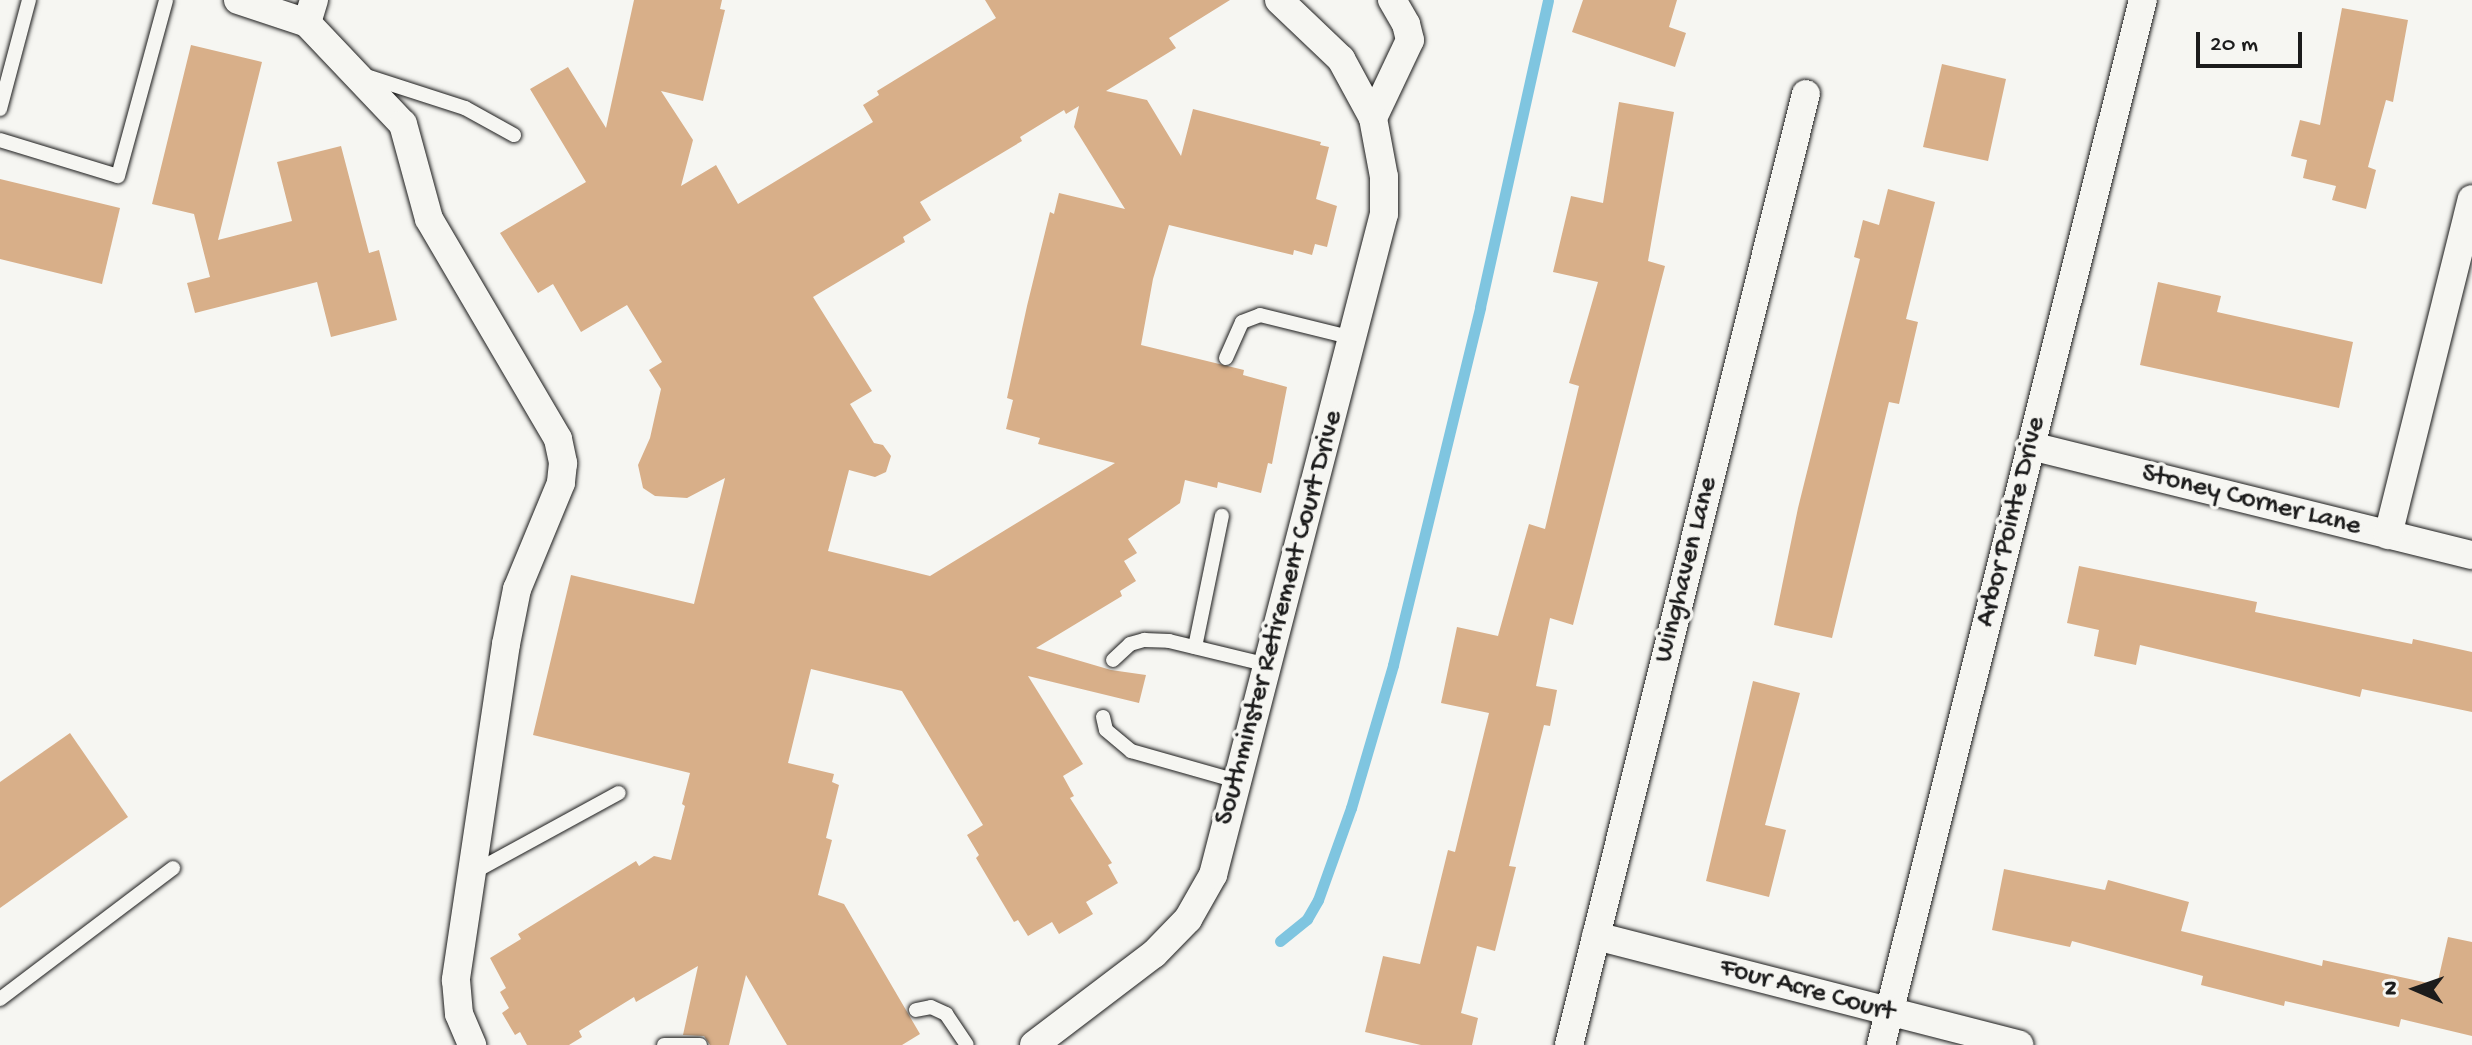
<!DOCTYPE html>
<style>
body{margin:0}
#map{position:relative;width:2472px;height:1045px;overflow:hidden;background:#f6f6f2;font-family:"Gochi Hand",sans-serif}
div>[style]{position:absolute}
.stream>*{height:11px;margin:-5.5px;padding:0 5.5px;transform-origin:5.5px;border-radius:5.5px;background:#7fc5e0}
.building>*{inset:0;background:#d8af89}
.roads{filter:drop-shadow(0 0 2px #1c1c1c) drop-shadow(0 0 2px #1c1c1c)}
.service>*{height:14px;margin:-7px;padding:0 7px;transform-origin:7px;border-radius:7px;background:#f6f6f2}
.minor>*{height:28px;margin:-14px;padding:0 14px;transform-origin:14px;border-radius:14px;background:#f6f6f2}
span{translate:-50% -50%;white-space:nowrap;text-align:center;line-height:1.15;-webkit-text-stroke:7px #f6f6f2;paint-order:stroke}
.street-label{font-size:28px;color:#1c1c1c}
.north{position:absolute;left:2376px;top:949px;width:80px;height:80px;-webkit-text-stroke:6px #f6f6f2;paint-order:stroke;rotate:272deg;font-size:22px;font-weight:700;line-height:32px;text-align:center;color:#1c1c1c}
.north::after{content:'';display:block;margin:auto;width:28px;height:36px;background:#1c1c1c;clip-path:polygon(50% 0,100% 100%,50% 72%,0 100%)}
.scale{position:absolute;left:2196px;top:32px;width:106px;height:36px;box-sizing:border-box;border:4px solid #1c1c1c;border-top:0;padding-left:10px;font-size:24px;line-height:28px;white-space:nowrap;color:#1c1c1c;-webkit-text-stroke:6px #f6f6f2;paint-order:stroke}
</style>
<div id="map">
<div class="stream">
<i style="left:1280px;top:941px;width:35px;rotate:-39deg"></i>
<i style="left:1307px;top:919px;width:22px;rotate:-60deg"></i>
<i style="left:1318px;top:900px;width:98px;rotate:-70.3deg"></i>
<i style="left:1351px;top:808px;width:149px;rotate:-73.6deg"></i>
<i style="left:1393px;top:665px;width:368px;rotate:-76.3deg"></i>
<i style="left:1480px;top:307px;width:314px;rotate:-77.5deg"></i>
</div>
<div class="building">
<i style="clip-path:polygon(evenodd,634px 0,722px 0,720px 9px,725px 10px,703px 101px,661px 91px,693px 140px,681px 186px,716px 165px,738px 204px,873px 122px,863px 105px,879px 95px,877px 91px,996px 18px,985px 0,1230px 0,1169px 38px,1176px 48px,1106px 91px,1147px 100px,1181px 156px,1193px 109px,1321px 142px,1320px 145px,1329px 147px,1316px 199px,1337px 206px,1327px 247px,1315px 244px,1312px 255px,1294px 250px,1293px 255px,1169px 225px,1153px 279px,1141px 345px,1244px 370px,1243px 375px,1287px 387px,1272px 464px,1268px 463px,1261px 493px,1218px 482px,1217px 488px,1185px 480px,1180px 503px,1128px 539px,1137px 553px,1124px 561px,1136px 581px,1120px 591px,1122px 596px,1036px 648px,1111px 670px,1146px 675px,1139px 703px,1028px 676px,1083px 764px,1063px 776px,1074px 796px,1070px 798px,1112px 863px,1108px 865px,1118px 883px,1086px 902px,1093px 914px,1059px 934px,1052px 922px,1028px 936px,1018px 920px,1014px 922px,976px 858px,979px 855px,967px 835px,983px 825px,902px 691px,811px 669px,788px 763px,834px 774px,832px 782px,839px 785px,826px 838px,832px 840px,818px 895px,844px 904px,920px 1034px,902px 1045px,787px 1045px,746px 975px,729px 1045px,710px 1045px,704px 1036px,683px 1035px,698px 966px,636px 1002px,634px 997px,579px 1031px,582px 1037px,569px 1045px,527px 1045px,520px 1032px,515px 1035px,502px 1013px,509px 1008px,500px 992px,506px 988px,490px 958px,521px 939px,518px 934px,636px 861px,639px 866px,654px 856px,671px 860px,685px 806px,682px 804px,690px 773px,533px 735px,571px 575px,694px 604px,725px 478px,687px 498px,655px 496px,643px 488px,638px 465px,650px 438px,661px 389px,649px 370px,662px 362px,627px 305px,581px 332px,553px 284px,538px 293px,500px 233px,586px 182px,530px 89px,568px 67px,606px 128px,634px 0,1079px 106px,1074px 127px,1125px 209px,1059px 193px,1054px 214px,1050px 212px,1027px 306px,1007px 398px,1013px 400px,1006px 429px,1040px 438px,1038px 444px,1115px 463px,930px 576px,828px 551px,849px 470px,875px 477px,886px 472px,891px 456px,883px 445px,874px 443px,850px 404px,872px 391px,813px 297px,905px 242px,903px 237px,931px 220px,920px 202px,1022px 141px,1020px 137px,1064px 110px,1066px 114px,1079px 106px)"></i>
<i style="clip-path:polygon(1583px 0,1677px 0,1669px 27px,1686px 33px,1675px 67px,1572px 32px)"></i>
<i style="clip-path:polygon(2342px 8px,2408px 20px,2393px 102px,2386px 100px,2368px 167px,2376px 170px,2366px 209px,2332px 200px,2336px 186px,2303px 178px,2307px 160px,2291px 156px,2300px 120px,2320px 125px)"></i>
<i style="clip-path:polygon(191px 45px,262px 62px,218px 240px,292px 221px,277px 162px,341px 146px,369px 253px,379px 250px,397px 320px,331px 337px,317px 282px,195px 313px,187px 283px,210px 277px,194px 214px,152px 204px)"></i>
<i style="clip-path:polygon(1942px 64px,2006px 79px,1988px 161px,1923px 147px)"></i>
<i style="clip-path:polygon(1619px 102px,1674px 112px,1648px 261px,1665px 266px,1573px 625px,1550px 618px,1536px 686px,1557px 690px,1550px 726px,1544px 725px,1509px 866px,1516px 867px,1495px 951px,1477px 946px,1461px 1013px,1478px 1018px,1472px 1045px,1421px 1045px,1365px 1032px,1383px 956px,1420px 964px,1448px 850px,1455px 852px,1489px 713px,1441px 703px,1457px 627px,1498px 636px,1529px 524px,1545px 529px,1579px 386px,1569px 383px,1598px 282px,1553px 272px,1571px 196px,1603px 203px)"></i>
<i style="clip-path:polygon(0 179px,120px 208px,102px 284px,0 259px)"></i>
<i style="clip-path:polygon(1888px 189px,1935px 202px,1906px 319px,1918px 322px,1899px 404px,1889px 402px,1832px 638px,1774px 625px,1798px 508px,1860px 259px,1854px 257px,1863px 220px,1879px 225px)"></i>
<i style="clip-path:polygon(2158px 282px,2221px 296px,2217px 312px,2353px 342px,2339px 408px,2140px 365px)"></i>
<i style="clip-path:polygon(2079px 566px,2257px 602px,2255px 612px,2412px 644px,2413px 639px,2472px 652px,2472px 712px,2362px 689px,2360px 697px,2140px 645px,2136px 665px,2094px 656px,2099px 630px,2067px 623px)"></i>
<i style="clip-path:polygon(1753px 681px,1800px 693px,1765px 825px,1786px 830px,1769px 897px,1706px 881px)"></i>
<i style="clip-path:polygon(70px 733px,128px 817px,0 908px,0 782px)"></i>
<i style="clip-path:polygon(2004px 869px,2105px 890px,2108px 880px,2189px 902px,2181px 931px,2322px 966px,2323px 960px,2437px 985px,2448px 937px,2472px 942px,2472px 1036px,2401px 1019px,2399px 1027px,2285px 1001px,2284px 1006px,2201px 985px,2203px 976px,2072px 941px,2070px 947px,1992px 930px)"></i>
</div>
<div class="roads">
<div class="service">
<i style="left:366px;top:76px;width:104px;rotate:17.9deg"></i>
<i style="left:465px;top:108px;width:56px;rotate:28.9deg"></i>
<i style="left:0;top:109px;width:113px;rotate:-75.1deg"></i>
<i style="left:0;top:140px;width:123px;rotate:17deg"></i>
<i style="left:118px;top:176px;width:182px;rotate:-74.7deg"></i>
<i style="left:1226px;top:358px;width:39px;rotate:-66deg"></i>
<i style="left:1242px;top:322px;width:19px;rotate:-21deg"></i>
<i style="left:1260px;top:315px;width:96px;rotate:13.9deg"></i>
<i style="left:1195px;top:647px;width:134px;rotate:-78.4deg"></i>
<i style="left:1113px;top:660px;width:23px;rotate:-43deg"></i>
<i style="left:1130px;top:644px;width:15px;rotate:-16deg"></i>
<i style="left:1144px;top:640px;width:25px;rotate:2deg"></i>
<i style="left:1169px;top:641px;width:102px;rotate:13.6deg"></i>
<i style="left:1103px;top:717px;width:13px;rotate:77deg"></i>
<i style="left:1106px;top:730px;width:33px;rotate:40deg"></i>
<i style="left:1131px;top:751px;width:110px;rotate:15.8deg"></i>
<i style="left:472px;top:873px;width:167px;rotate:-28.6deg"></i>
<i style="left:0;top:999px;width:217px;rotate:-37.1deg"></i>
<i style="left:916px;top:1010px;width:15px;rotate:-11deg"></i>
<i style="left:931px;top:1007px;width:17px;rotate:25deg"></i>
<i style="left:946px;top:1014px;width:37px;rotate:56deg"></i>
<i style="left:664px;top:1045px;width:36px"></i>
</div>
<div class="minor">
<i style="left:238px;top:0;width:73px;rotate:18.4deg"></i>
<i style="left:314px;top:0;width:24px;rotate:107deg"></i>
<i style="left:307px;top:23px;width:139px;rotate:46.5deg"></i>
<i style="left:403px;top:124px;width:98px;rotate:74.7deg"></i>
<i style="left:429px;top:219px;width:255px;rotate:59.6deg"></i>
<i style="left:558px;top:439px;width:25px;rotate:78deg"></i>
<i style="left:563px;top:463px;width:20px;rotate:96deg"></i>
<i style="left:561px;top:483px;width:115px;rotate:112.5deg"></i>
<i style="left:517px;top:589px;width:56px;rotate:101.3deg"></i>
<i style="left:506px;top:644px;width:340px;rotate:98.5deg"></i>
<i style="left:456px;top:980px;width:34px;rotate:85deg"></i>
<i style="left:459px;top:1014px;width:34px;rotate:67deg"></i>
<i style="left:1279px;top:0;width:86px;rotate:43.6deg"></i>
<i style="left:1341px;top:59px;width:67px;rotate:61.5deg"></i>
<i style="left:1373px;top:118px;width:86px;rotate:-64.6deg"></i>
<i style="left:1410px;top:40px;width:16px;rotate:-104deg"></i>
<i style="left:1406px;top:24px;width:28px;rotate:-120deg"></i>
<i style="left:2031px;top:446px;width:454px;rotate:13.9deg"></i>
<i style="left:2388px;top:535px;width:346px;rotate:-76deg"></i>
<i style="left:1596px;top:936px;width:437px;rotate:14.4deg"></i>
<i style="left:1034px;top:1045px;width:151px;rotate:-37.2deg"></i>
<i style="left:1154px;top:954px;width:49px;rotate:-45.8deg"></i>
<i style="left:1188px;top:919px;width:51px;rotate:-60.4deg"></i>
<i style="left:1213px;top:875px;width:683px;rotate:-75.5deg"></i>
<i style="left:1384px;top:214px;width:37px;rotate:-90deg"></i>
<i style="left:1384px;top:177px;width:60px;rotate:-100.6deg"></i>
<i style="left:1569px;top:1045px;width:980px;rotate:-76.01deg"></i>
<i style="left:1881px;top:1045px;width:1077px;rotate:-75.93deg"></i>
</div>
</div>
<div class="street-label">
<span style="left:2251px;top:501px;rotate:14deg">Stoney Corner Lane</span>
<span style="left:2012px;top:522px;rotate:-76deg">Arbor Pointe Drive</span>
<span style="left:1687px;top:570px;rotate:-76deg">Winghaven Lane</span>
<span style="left:1280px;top:618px;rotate:-75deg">Southminster Retirement Court Drive</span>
<span style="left:1807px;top:991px;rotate:15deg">Four Acre Court</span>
</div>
<div class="north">N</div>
<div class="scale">20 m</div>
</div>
